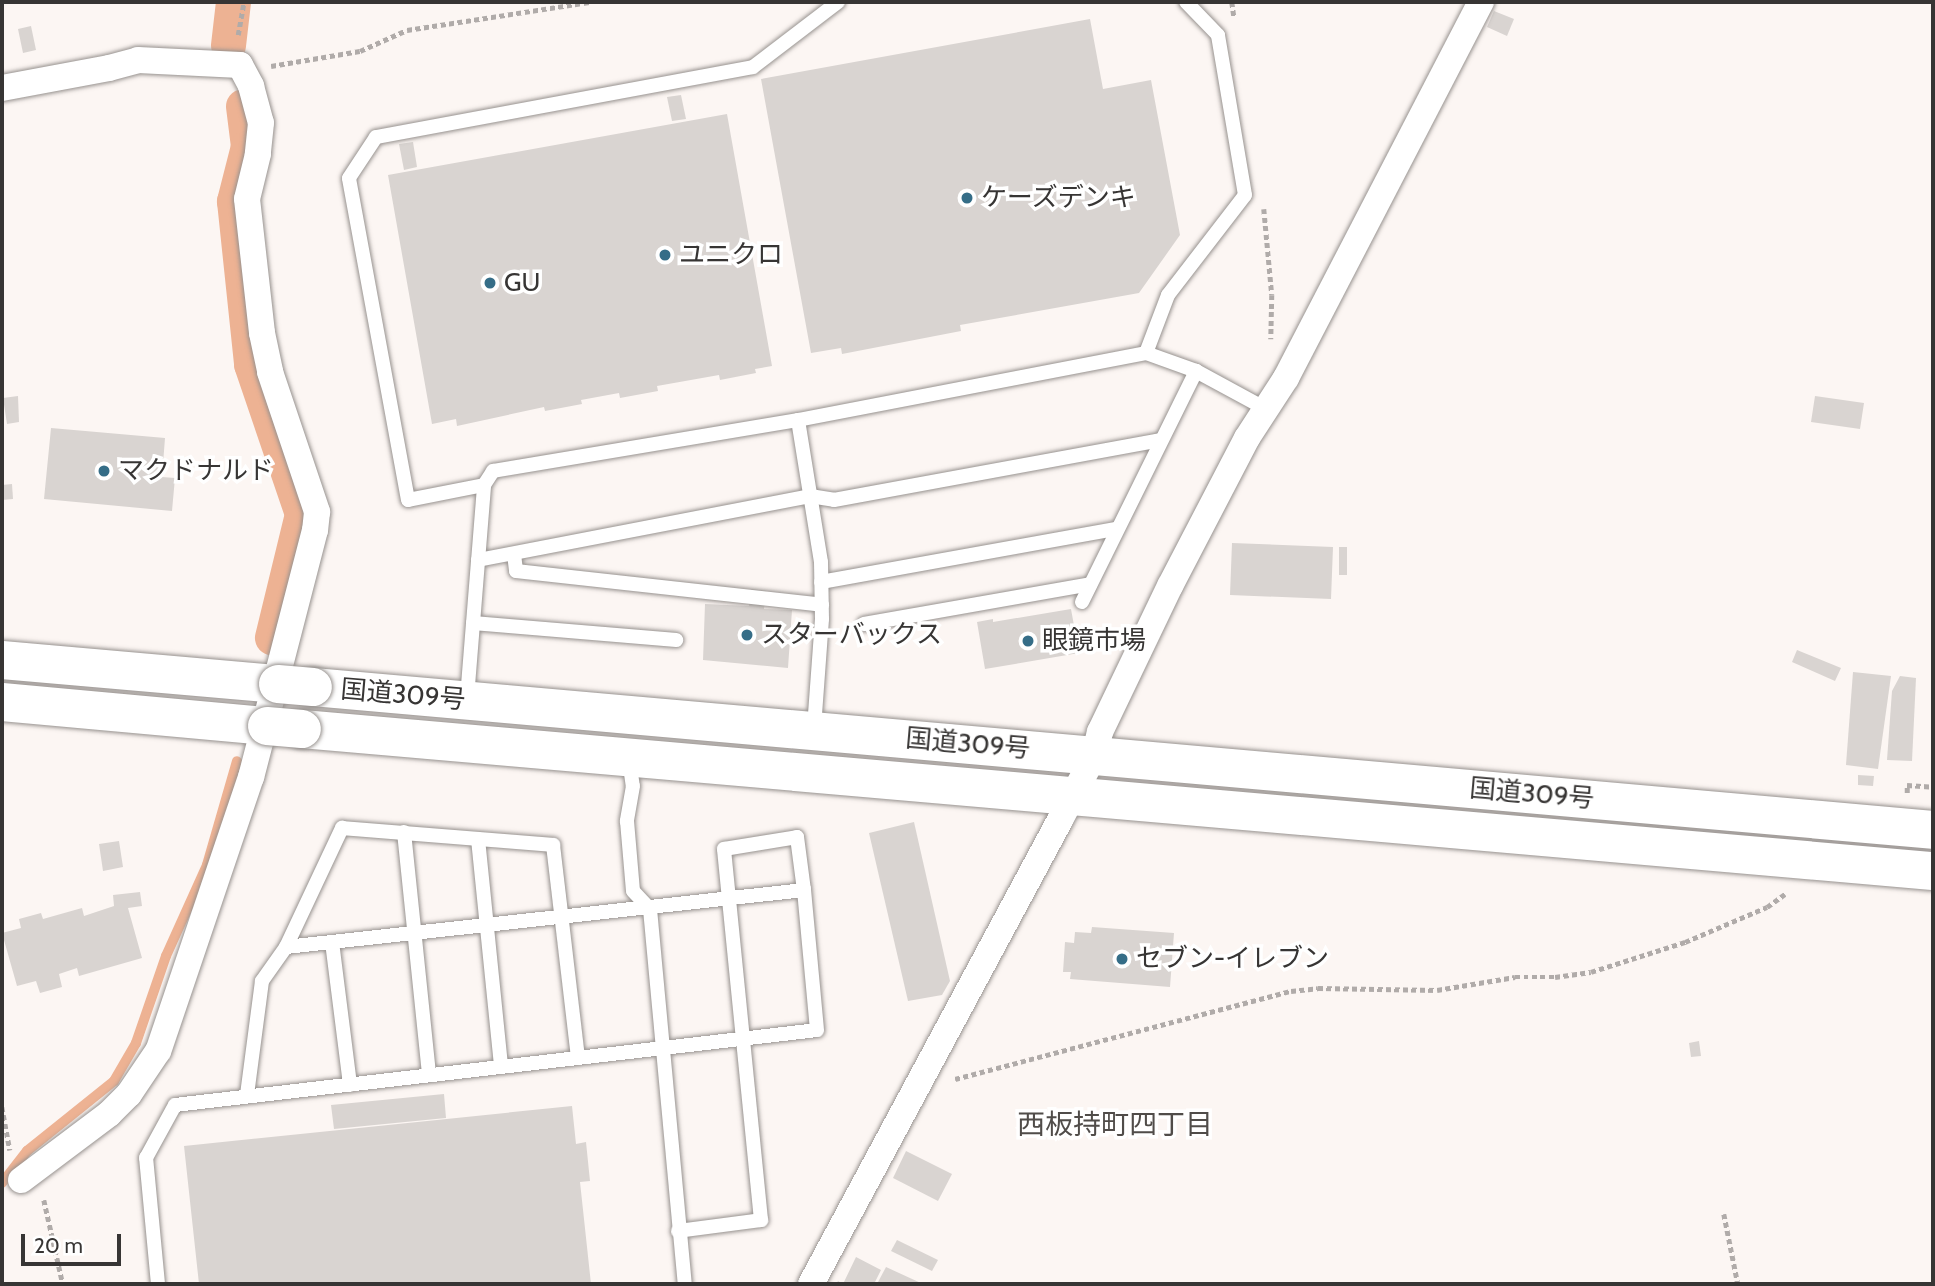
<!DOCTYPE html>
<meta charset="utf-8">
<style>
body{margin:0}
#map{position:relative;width:1935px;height:1286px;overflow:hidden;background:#fcf6f3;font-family:Cabin,"Noto Sans JP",sans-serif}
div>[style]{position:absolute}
.stream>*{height:10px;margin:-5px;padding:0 5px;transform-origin:5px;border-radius:5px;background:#edb293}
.canal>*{height:35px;margin:-17.5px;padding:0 17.5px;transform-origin:17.5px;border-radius:17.5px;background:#edb293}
.building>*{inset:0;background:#d9d4d1}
.path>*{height:4.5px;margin-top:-2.25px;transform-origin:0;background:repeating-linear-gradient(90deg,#b0aba9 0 5px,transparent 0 8.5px)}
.roads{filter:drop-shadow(0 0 2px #97928f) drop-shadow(0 0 2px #97928f)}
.service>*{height:14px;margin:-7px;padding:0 7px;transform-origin:7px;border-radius:7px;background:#fff}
.minor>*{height:26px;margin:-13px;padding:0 13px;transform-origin:13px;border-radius:13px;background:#fff}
.trunk>*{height:38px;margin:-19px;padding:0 19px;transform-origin:19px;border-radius:19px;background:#fff}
.bridges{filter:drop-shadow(0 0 2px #97928f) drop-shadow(0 0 2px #97928f)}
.trunk-bridge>*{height:38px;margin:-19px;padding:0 19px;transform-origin:19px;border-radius:19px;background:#fff}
.dots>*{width:19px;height:19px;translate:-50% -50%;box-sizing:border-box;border:4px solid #fff;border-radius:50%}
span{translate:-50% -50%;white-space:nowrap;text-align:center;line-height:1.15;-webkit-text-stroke:7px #fff;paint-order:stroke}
.poi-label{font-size:26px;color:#373534}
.left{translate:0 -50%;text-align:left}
.street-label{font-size:26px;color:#373534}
.neighbourhood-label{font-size:28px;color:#504c49}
.frame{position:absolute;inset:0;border:4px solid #373534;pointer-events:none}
.scale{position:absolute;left:21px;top:1234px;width:100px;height:32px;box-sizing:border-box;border:4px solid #373534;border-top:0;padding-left:9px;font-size:21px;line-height:24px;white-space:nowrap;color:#373534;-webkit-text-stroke:5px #fff;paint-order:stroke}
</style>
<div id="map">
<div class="stream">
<i style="left:2px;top:1183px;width:41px;rotate:-52deg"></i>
<i style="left:27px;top:1151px;width:112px;rotate:-38.8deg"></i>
<i style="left:114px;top:1081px;width:44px;rotate:-59.9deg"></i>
<i style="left:136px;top:1043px;width:92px;rotate:-71deg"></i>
<i style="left:166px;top:956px;width:100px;rotate:-65.7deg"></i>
<i style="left:207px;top:865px;width:108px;rotate:-73.9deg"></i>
</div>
<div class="canal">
<i style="left:228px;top:45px;width:43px;rotate:-83.4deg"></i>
<i style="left:243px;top:106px;width:40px;rotate:82.9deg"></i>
<i style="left:248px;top:146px;width:57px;rotate:104.3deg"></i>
<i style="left:234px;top:201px;width:164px;rotate:84deg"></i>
<i style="left:251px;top:364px;width:158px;rotate:71.2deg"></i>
<i style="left:302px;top:514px;width:127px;rotate:103.7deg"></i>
</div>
<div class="building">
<i style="clip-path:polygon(1494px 11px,1514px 19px,1507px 36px,1487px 27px)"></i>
<i style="clip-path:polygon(1090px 19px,1103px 89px,1151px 80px,1180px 235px,1139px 293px,960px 325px,961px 331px,842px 354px,841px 348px,811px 353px,761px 79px)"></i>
<i style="clip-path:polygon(31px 26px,36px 50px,23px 53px,18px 29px)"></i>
<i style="clip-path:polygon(681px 95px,686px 119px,672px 121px,667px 97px)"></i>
<i style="clip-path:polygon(727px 114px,772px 366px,755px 369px,756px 373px,720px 380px,719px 375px,657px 386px,658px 391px,620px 398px,619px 393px,581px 400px,582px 404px,545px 411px,544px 407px,457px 426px,456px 419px,432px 424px,388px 175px)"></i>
<i style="clip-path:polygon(413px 142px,417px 167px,404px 170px,399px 144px)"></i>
<i style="clip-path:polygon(18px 396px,19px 422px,7px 424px,3px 398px)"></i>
<i style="clip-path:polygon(1815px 396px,1864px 403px,1860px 429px,1811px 422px)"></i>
<i style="clip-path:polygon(51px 428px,165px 438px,162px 477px,175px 478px,172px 511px,44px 499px)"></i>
<i style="clip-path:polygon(12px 484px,13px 499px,2px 500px,2px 485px)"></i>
<i style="clip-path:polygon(1232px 543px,1333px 547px,1331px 599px,1230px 595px)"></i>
<i style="clip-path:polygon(1339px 547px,1347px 547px,1347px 575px,1339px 575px)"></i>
<i style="clip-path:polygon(751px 589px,766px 591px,764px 609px,792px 610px,788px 668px,703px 660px,705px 604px,749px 606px)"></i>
<i style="clip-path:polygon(1071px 609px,1079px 653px,985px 669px,977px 622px,993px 619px,993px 622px)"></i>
<i style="clip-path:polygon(1797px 650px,1841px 668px,1835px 681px,1792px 662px)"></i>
<i style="clip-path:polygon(1853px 672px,1891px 676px,1878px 769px,1846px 765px)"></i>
<i style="clip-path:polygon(1900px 676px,1916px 678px,1912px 761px,1887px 760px,1892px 691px)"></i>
<i style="clip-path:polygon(1858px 775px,1874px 776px,1873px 786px,1858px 785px)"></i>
<i style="clip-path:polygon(914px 822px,950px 981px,942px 995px,908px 1001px,869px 833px)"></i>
<i style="clip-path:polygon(119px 841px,123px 867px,103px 871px,99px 844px)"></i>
<i style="clip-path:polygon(140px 892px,142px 906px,128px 908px,142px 958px,79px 976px,77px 968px,59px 974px,62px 987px,40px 993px,36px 981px,17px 986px,2px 933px,21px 928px,19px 919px,41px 913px,43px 919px,82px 908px,84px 916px,114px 906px,113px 895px)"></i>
<i style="clip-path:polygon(1092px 927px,1174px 933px,1170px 987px,1070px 979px,1071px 972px,1063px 972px,1065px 942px,1074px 943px,1075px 932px,1091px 933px)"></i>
<i style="clip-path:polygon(1699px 1041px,1701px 1056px,1691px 1057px,1689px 1043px)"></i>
<i style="clip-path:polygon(444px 1094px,446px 1118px,334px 1129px,331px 1105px)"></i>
<i style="clip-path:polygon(572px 1106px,576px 1144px,586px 1142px,590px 1181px,580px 1182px,591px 1284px,199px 1284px,184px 1146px)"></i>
<i style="clip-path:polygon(906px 1151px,952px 1174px,938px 1201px,893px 1178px)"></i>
<i style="clip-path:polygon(897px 1240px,938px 1260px,932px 1271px,891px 1251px)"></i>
<i style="clip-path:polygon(856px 1257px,881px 1270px,874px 1284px,836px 1284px,838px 1281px,843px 1284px)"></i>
<i style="clip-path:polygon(886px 1267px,923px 1284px,877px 1284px)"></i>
</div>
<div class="path">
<i style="left:1232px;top:2px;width:15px;rotate:82deg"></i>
<i style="left:238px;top:35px;width:34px;rotate:-80deg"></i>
<i style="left:271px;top:66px;width:90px;rotate:-9.6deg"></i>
<i style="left:360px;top:51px;width:51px;rotate:-24.1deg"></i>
<i style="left:407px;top:30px;width:186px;rotate:-8.7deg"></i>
<i style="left:1264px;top:209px;width:86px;rotate:84.7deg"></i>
<i style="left:1272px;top:295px;width:44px;rotate:91.3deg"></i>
<i style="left:1907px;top:793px;width:8px;rotate:-90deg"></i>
<i style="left:1907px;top:785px;width:26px;rotate:4deg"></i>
<i style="left:955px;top:1079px;width:347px;rotate:-14.7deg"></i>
<i style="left:1291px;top:991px;width:27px;rotate:-6deg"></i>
<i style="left:1318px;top:988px;width:119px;rotate:1deg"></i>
<i style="left:1437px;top:990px;width:79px;rotate:-9.5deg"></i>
<i style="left:1515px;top:977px;width:40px"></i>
<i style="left:1555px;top:977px;width:36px;rotate:-8deg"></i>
<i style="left:1591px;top:972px;width:99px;rotate:-17.7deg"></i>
<i style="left:1685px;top:942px;width:89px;rotate:-23.1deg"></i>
<i style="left:1767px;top:907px;width:22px;rotate:-36deg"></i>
<i style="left:2px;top:1107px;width:44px;rotate:79.5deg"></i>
<i style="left:44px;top:1200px;width:86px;rotate:77.3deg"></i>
<i style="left:1724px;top:1214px;width:71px;rotate:78.7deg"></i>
</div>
<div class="roads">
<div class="service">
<i style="left:1146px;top:353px;width:62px;rotate:-69.2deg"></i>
<i style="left:1168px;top:295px;width:126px;rotate:-52.4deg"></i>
<i style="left:1245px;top:195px;width:162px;rotate:-99.6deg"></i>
<i style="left:1218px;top:35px;width:46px;rotate:-134.1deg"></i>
<i style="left:798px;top:420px;width:354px;rotate:-10.9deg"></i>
<i style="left:1146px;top:353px;width:53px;rotate:19.8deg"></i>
<i style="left:1196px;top:371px;width:80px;rotate:28.5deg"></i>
<i style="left:484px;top:485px;width:77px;rotate:168.8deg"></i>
<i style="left:408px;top:500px;width:327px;rotate:-100.4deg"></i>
<i style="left:349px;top:178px;width:49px;rotate:-56.6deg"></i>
<i style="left:376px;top:137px;width:383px;rotate:-10.5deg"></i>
<i style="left:753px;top:67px;width:107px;rotate:-37.4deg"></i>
<i style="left:514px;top:554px;width:17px;rotate:83deg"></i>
<i style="left:516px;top:571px;width:308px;rotate:6.3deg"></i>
<i style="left:478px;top:560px;width:338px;rotate:-10.9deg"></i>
<i style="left:810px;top:496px;width:24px;rotate:9deg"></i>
<i style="left:834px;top:500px;width:333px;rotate:-10.4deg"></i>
<i style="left:821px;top:582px;width:301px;rotate:-10.2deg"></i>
<i style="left:1082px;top:602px;width:258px;rotate:-63.7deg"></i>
<i style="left:473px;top:623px;width:204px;rotate:4.8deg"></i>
<i style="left:864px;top:624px;width:230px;rotate:-10deg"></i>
<i style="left:467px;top:698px;width:214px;rotate:-85.4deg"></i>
<i style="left:484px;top:485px;width:17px;rotate:-57deg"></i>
<i style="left:493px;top:471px;width:309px;rotate:-9.5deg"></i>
<i style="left:798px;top:420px;width:144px;rotate:80.8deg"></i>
<i style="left:821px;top:562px;width:57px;rotate:89deg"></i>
<i style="left:822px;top:619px;width:110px;rotate:94.2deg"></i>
<i style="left:629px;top:759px;width:27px;rotate:82deg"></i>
<i style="left:633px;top:786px;width:36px;rotate:100deg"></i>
<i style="left:627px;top:821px;width:70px;rotate:85.1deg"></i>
<i style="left:633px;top:891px;width:25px;rotate:47deg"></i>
<i style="left:650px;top:909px;width:377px;rotate:84.7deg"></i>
<i style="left:404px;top:832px;width:244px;rotate:84.1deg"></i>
<i style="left:478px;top:839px;width:228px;rotate:84.2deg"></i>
<i style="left:332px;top:942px;width:144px;rotate:82.8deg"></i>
<i style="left:286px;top:947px;width:132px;rotate:-64.8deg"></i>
<i style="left:342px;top:828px;width:212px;rotate:4.6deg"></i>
<i style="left:553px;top:845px;width:214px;rotate:83.3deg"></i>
<i style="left:678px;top:1231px;width:84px;rotate:-7.5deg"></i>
<i style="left:761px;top:1220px;width:373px;rotate:-95.7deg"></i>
<i style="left:724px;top:849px;width:74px;rotate:-9.3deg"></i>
<i style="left:797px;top:837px;width:53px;rotate:82.5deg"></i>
<i style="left:158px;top:1284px;width:127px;rotate:-95.4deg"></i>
<i style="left:146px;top:1158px;width:60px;rotate:-61.3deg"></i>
<i style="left:175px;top:1105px;width:646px;rotate:-6.66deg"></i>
<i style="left:817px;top:1030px;width:141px;rotate:-95.3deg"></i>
<i style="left:804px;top:890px;width:521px;rotate:173.72deg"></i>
<i style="left:286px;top:947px;width:42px;rotate:125.2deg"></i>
<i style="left:262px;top:981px;width:115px;rotate:97.5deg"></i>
</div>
<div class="minor">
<i style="left:2px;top:88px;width:109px;rotate:-10.6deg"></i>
<i style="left:109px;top:68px;width:30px;rotate:-15deg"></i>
<i style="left:138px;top:60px;width:102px;rotate:2.8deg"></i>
<i style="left:240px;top:65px;width:24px;rotate:62deg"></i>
<i style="left:251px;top:86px;width:38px;rotate:75deg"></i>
<i style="left:261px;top:123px;width:31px;rotate:96deg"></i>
<i style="left:258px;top:154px;width:46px;rotate:103.7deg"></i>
<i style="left:247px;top:199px;width:135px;rotate:83.6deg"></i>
<i style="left:262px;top:333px;width:40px;rotate:78deg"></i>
<i style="left:270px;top:372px;width:148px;rotate:71.4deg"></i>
<i style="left:317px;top:512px;width:18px;rotate:96deg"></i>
<i style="left:315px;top:530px;width:255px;rotate:104.5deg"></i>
<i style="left:251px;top:777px;width:289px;rotate:108.7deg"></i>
<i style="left:158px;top:1051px;width:52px;rotate:124deg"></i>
<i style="left:129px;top:1094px;width:28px;rotate:135deg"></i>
<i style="left:109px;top:1114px;width:110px;rotate:143.1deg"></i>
<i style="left:811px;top:1284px;width:527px;rotate:-61.78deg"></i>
<i style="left:1060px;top:820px;width:72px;rotate:-62deg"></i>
<i style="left:1094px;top:756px;width:25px;rotate:-76deg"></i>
<i style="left:1100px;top:732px;width:162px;rotate:-64.4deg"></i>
<i style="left:1170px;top:586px;width:167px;rotate:-62.5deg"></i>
<i style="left:1247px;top:438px;width:72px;rotate:-57deg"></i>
<i style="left:1286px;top:378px;width:424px;rotate:-62.6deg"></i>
</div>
<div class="trunk">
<i style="left:2px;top:660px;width:277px;rotate:5deg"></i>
<i style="left:313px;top:687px;width:1626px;rotate:5.04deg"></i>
<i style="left:2px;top:702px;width:266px;rotate:5.2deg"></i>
<i style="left:302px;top:729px;width:1637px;rotate:4.98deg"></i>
</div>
</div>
<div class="bridges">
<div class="trunk-bridge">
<i style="left:278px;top:684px;width:35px;rotate:5deg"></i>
<i style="left:267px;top:726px;width:35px;rotate:5deg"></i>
</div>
</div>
<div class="dots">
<i style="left:967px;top:198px;background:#356d87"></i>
<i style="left:665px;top:255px;background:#356d87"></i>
<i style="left:490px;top:283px;background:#356d87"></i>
<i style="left:104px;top:471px;background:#356d87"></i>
<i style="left:747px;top:635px;background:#356d87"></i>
<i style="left:1028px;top:641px;background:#356d87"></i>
<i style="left:1122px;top:959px;background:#356d87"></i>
</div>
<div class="poi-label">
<span class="left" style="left:981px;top:198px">ケーズデンキ</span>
<span class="left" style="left:679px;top:255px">ユニクロ</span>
<span class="left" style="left:504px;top:283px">GU</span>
<span class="left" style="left:118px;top:471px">マクドナルド</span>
<span class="left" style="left:761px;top:635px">スターバックス</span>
<span class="left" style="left:1042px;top:641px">眼鏡市場</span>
<span class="left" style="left:1136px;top:959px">セブン-イレブン</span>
</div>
<div class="street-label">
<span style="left:403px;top:695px;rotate:5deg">国道309号</span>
<span style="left:968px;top:744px;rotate:5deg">国道309号</span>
<span style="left:1532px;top:794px;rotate:5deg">国道309号</span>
</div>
<div class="neighbourhood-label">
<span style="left:1115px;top:1124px">西板持町四丁目</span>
</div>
<div class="frame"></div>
<div class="scale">20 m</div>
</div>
